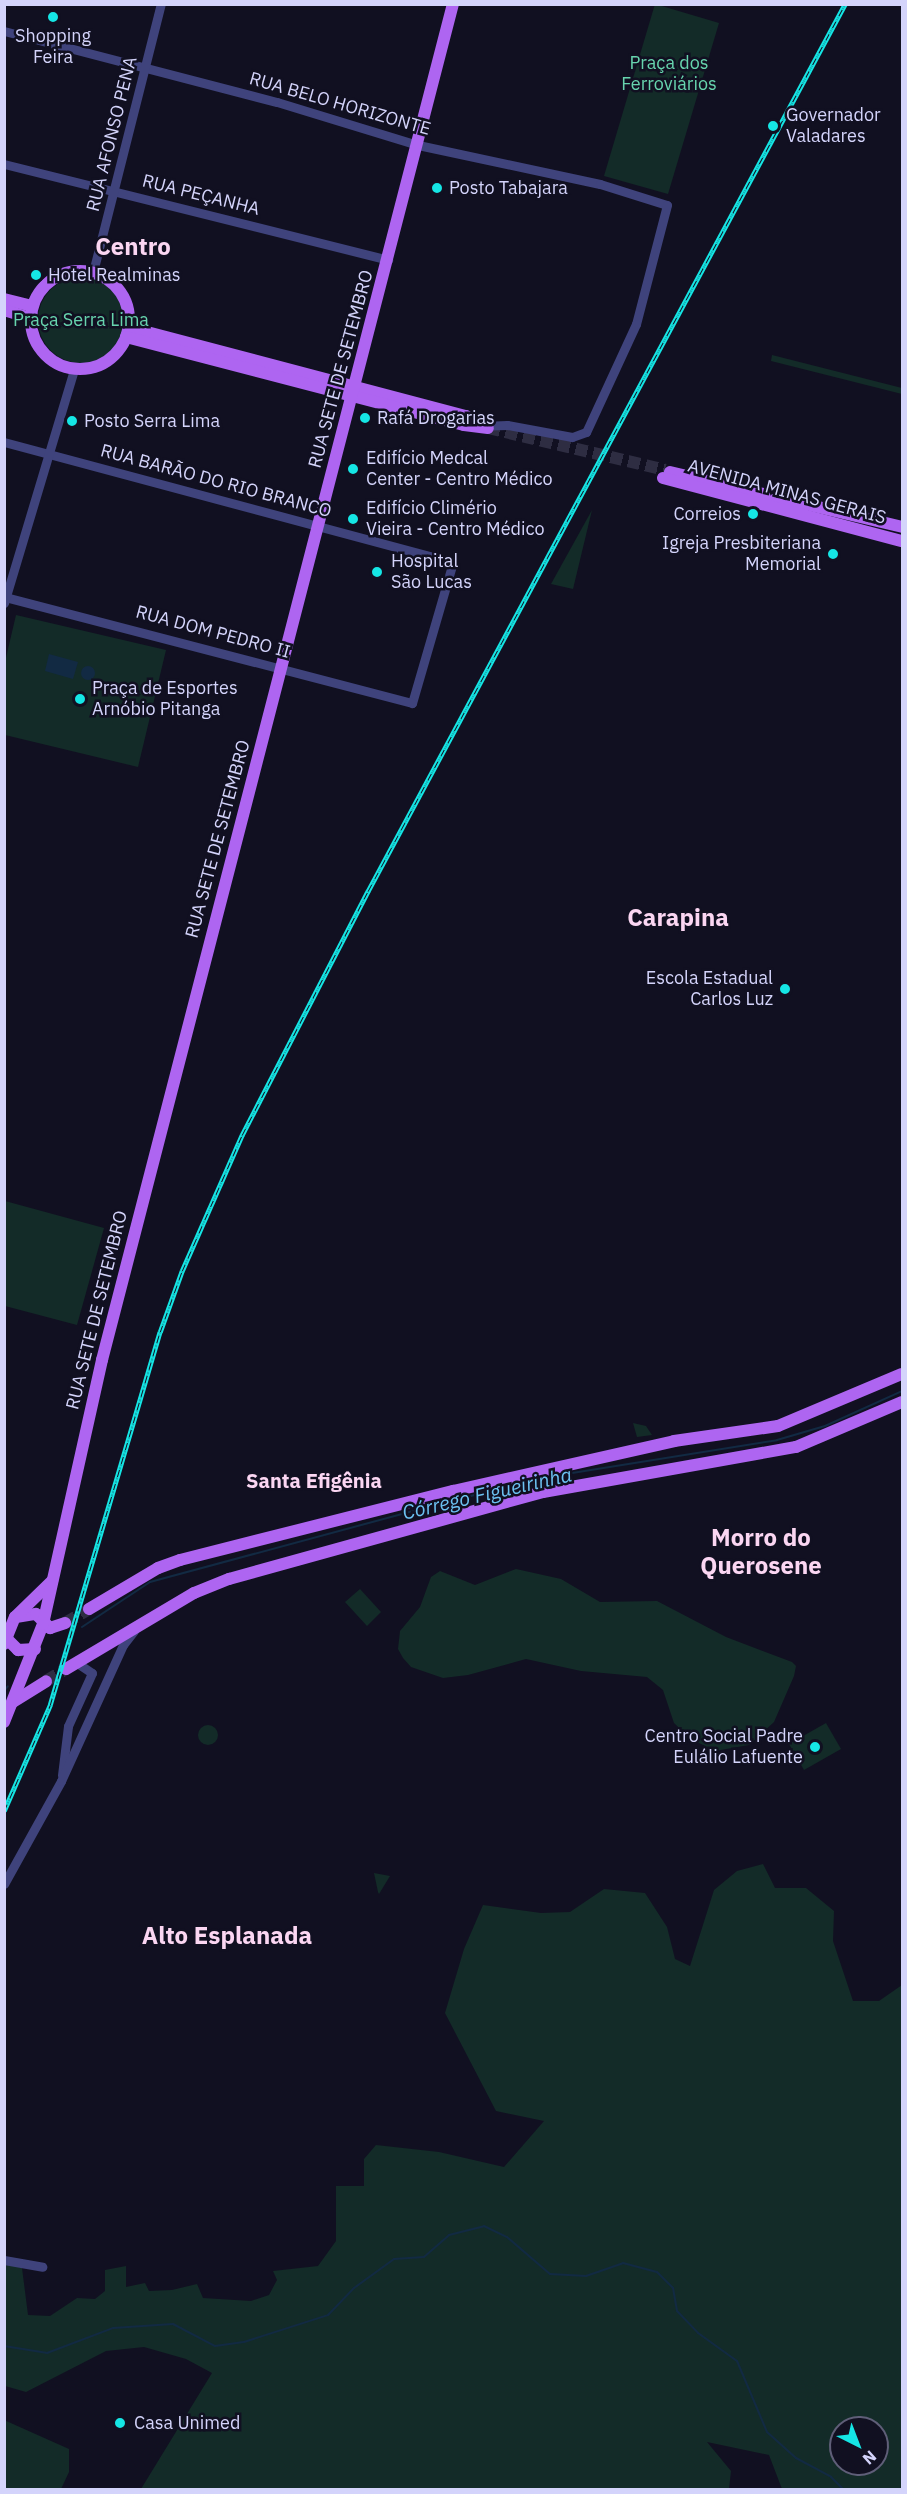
<!DOCTYPE html>
<meta charset="utf-8">
<style>
body{margin:0}
#map{position:relative;width:907px;height:2494px;overflow:hidden;background:#111021;font-family:"IBM Plex Sans",sans-serif}
div>[style]{position:absolute}
.green>*{inset:0;background:#132b28}
.round{border-radius:50%}
.water>*{inset:0;background:#122a43}
.stream>*{height:2px;margin:-1px;padding:0 1px;transform-origin:1px;border-radius:1px;background:#122a43}
.major-tunnel>*{height:12px;margin-top:-6px;transform-origin:0;background:repeating-linear-gradient(90deg,#2e2d42 0 12px,transparent 0 18px)}
.minor>*{height:9px;margin:-4.5px;padding:0 4.5px;transform-origin:4.5px;border-radius:4.5px;background:#3f437c}
.major>*{height:12px;margin:-6px;padding:0 6px;transform-origin:6px;border-radius:6px;background:#ae65f1}
.major>.ring{margin:-6px;padding:0;box-sizing:content-box;background:none;border:12px solid #ae65f1;border-radius:50%}
.rail>*{height:4.5px;margin-top:-2.25px;transform-origin:0;background:repeating-linear-gradient(90deg,#111021 0 7px,#15e6e5 0 14px);box-sizing:border-box;border-block:2px solid #15e6e5}
.dots>*{width:16px;height:16px;translate:-50% -50%;box-sizing:border-box;border:3px solid #111021;border-radius:50%}
span{translate:-50% -50%;white-space:nowrap;text-align:center;line-height:1.15;-webkit-text-stroke:5px #111021;paint-order:stroke}
.poi-label{font-size:18px;color:#d4d4fb}
.left{translate:0 -50%;text-align:left}
.right{translate:-100% -50%;text-align:right}
.park-label{font-size:18px;color:#67d4ae}
.street-label{font-size:18px;color:#d4d4fb}
.neighbourhood-label{font-size:20px;color:#fbd6f2;font-weight:700}
.water-label{font-size:20px;color:#6cc1f1;font-style:italic}
.district-label{font-size:24px;color:#fbd6f2;font-weight:700}
.frame{position:absolute;inset:0;border:6px solid #d4d4fb;pointer-events:none}
.north{position:absolute;left:829px;top:2416px;width:60px;height:60px;box-sizing:border-box;background:#111021;border:2px solid #5f5e78;border-radius:50%;rotate:138deg;font-size:16px;font-weight:700;line-height:24px;text-align:center;color:#d4d4fb}
.north::after{content:'';display:block;margin:auto;width:21px;height:27px;background:#15e6e5;clip-path:polygon(50% 0,100% 100%,50% 72%,0 100%)}
</style>
<div id="map">
<div class="green">
<i style="clip-path:polygon(655px 4px,719px 23px,668px 194px,604px 176px)"></i>
<i class="round" style="left:38px;top:277px;width:86px;height:86px"></i>
<i style="clip-path:polygon(772px 355px,902px 388px,902px 394px,771px 361px)"></i>
<i style="clip-path:polygon(592px 510px,573px 589px,551px 584px)"></i>
<i style="clip-path:polygon(16px 615px,166px 650px,138px 767px,5px 735px,5px 662px)"></i>
<i style="clip-path:polygon(5px 1201px,104px 1228px,77px 1325px,5px 1306px)"></i>
<i style="clip-path:polygon(633px 1423px,646px 1426px,652px 1435px,637px 1437px)"></i>
<i style="clip-path:polygon(516px 1569px,561px 1579px,600px 1602px,657px 1601px,726px 1637px,792px 1662px,796px 1666px,794px 1676px,774px 1722px,749px 1745px,715px 1751px,691px 1739px,674px 1723px,663px 1690px,647px 1677px,581px 1671px,526px 1659px,468px 1675px,443px 1678px,411px 1667px,403px 1658px,398px 1649px,400px 1631px,420px 1607px,431px 1577px,440px 1571px,475px 1585px)"></i>
<i style="clip-path:polygon(360px 1589px,381px 1612px,367px 1626px,345px 1602px)"></i>
<i style="clip-path:polygon(826px 1723px,841px 1749px,804px 1770px,789px 1744px)"></i>
<i class="round" style="left:198px;top:1725px;width:20px;height:20px"></i>
<i style="clip-path:polygon(evenodd,763px 1864px,775px 1888px,806px 1888px,834px 1911px,833px 1941px,853px 2001px,879px 2001px,902px 1985px,902px 2489px,782px 2489px,769px 2455px,707px 2442px,731px 2471px,729px 2489px,141px 2489px,212px 2373px,186px 2359px,144px 2347px,106px 2351px,26px 2392px,5px 2386px,4px 2263px,22px 2268px,28px 2315px,50px 2316px,77px 2298px,95px 2299px,105px 2291px,105px 2270px,126px 2266px,126px 2287px,145px 2283px,149px 2291px,172px 2290px,197px 2284px,203px 2298px,251px 2301px,269px 2295px,277px 2280px,273px 2271px,318px 2266px,336px 2241px,336px 2186px,364px 2186px,364px 2159px,376px 2145px,439px 2152px,504px 2167px,544px 2121px,496px 2111px,445px 2013px,464px 1949px,483px 1905px,541px 1913px,570px 1912px,604px 1889px,645px 1893px,667px 1927px,675px 1959px,690px 1966px,714px 1890px,737px 1871px,763px 1864px,841px 2428px,877px 2428px,877px 2464px,841px 2464px,841px 2428px)"></i>
<i style="clip-path:polygon(374px 1873px,390px 1876px,379px 1894px,378px 1892px)"></i>
<i style="clip-path:polygon(4px 2420px,69px 2449px,69px 2472px,61px 2489px,5px 2489px)"></i>
</div>
<div class="water">
<i style="clip-path:polygon(49px 654px,78px 662px,73px 679px,45px 671px)"></i>
<i class="round" style="left:81px;top:666px;width:14px;height:14px"></i>
</div>
<div class="stream">
<i style="left:459px;top:1499px;width:85px;rotate:-14.4deg"></i>
<i style="left:541px;top:1478px;width:239px;rotate:-9.1deg"></i>
<i style="left:777px;top:1440px;width:50px;rotate:-16.3deg"></i>
<i style="left:825px;top:1426px;width:85px;rotate:-24.4deg"></i>
<i style="left:82px;top:1627px;width:82px;rotate:-33.5deg"></i>
<i style="left:150px;top:1582px;width:311px;rotate:-15.1deg"></i>
<i style="left:4px;top:1691px;width:6px;rotate:-51deg"></i>
<i style="left:4px;top:2346px;width:44px;rotate:9.2deg"></i>
<i style="left:47px;top:2353px;width:71px;rotate:-20.7deg"></i>
<i style="left:113px;top:2328px;width:60px;rotate:-3.8deg"></i>
<i style="left:173px;top:2324px;width:47px;rotate:27.6deg"></i>
<i style="left:215px;top:2346px;width:29px;rotate:-8deg"></i>
<i style="left:244px;top:2342px;width:88px;rotate:-17.8deg"></i>
<i style="left:328px;top:2315px;width:37px;rotate:-46deg"></i>
<i style="left:354px;top:2288px;width:49px;rotate:-35.9deg"></i>
<i style="left:394px;top:2259px;width:30px;rotate:-4deg"></i>
<i style="left:424px;top:2257px;width:33px;rotate:-41deg"></i>
<i style="left:449px;top:2235px;width:36px;rotate:-14deg"></i>
<i style="left:484px;top:2226px;width:25px;rotate:26deg"></i>
<i style="left:507px;top:2237px;width:57px;rotate:40.7deg"></i>
<i style="left:550px;top:2274px;width:36px;rotate:3deg"></i>
<i style="left:586px;top:2276px;width:39px;rotate:-19deg"></i>
<i style="left:623px;top:2263px;width:35px;rotate:15deg"></i>
<i style="left:657px;top:2272px;width:23px;rotate:45deg"></i>
<i style="left:673px;top:2288px;width:23px;rotate:80deg"></i>
<i style="left:677px;top:2311px;width:30px;rotate:46deg"></i>
<i style="left:698px;top:2333px;width:48px;rotate:35.7deg"></i>
<i style="left:737px;top:2361px;width:77px;rotate:67.1deg"></i>
<i style="left:767px;top:2432px;width:39px;rotate:42deg"></i>
<i style="left:796px;top:2458px;width:40px;rotate:28deg"></i>
<i style="left:831px;top:2477px;width:18px;rotate:45deg"></i>
</div>
<div class="major-tunnel">
<i style="left:488px;top:428px;width:182px;rotate:13.3deg"></i>
<i style="left:65px;top:1623px;width:28px;rotate:-30deg"></i>
<i style="left:46px;top:1681px;width:23px;rotate:-31deg"></i>
</div>
<div class="minor">
<i style="left:4px;top:31px;width:282px;rotate:14.6deg"></i>
<i style="left:277px;top:102px;width:147px;rotate:17deg"></i>
<i style="left:418px;top:145px;width:186px;rotate:12.1deg"></i>
<i style="left:600px;top:184px;width:70px;rotate:17.4deg"></i>
<i style="left:667px;top:205px;width:123px;rotate:104.6deg"></i>
<i style="left:636px;top:324px;width:119px;rotate:114.8deg"></i>
<i style="left:586px;top:432px;width:15px;rotate:160deg"></i>
<i style="left:572px;top:437px;width:66px;rotate:-169.5deg"></i>
<i style="left:507px;top:425px;width:25px;rotate:178deg"></i>
<i style="left:4px;top:164px;width:396px;rotate:14deg"></i>
<i style="left:93px;top:272px;width:276px;rotate:-75.8deg"></i>
<i style="left:4px;top:442px;width:465px;rotate:15deg"></i>
<i style="left:453px;top:562px;width:147px;rotate:106.2deg"></i>
<i style="left:412px;top:703px;width:422px;rotate:-165.4deg"></i>
<i style="left:4px;top:603px;width:244px;rotate:-73.3deg"></i>
<i style="left:62px;top:1775px;width:49px;rotate:-83deg"></i>
<i style="left:68px;top:1726px;width:58px;rotate:-65.6deg"></i>
<i style="left:92px;top:1673px;width:18px;rotate:-146deg"></i>
<i style="left:4px;top:1884px;width:118px;rotate:-61deg"></i>
<i style="left:61px;top:1781px;width:149px;rotate:-65.5deg"></i>
<i style="left:123px;top:1645px;width:18px;rotate:-52deg"></i>
<i style="left:4px;top:2260px;width:39px;rotate:10deg"></i>
</div>
<div class="major">
<i class="ring" style="left:31px;top:271px;width:86px;height:86px"></i>
<i style="left:4px;top:299px;width:29px;rotate:14deg"></i>
<i style="left:4px;top:310px;width:27px;rotate:17deg"></i>
<i style="left:128px;top:327px;width:350px;rotate:14.8deg"></i>
<i style="left:466px;top:416px;width:14px;rotate:34deg"></i>
<i style="left:126px;top:337px;width:349px;rotate:14.6deg"></i>
<i style="left:464px;top:425px;width:24px;rotate:7deg"></i>
<i style="left:670px;top:472px;width:238px;rotate:13.3deg"></i>
<i style="left:663px;top:478px;width:247px;rotate:14.8deg"></i>
<i style="left:453px;top:1491px;width:24px;rotate:78deg"></i>
<i style="left:89px;top:1609px;width:80px;rotate:-30.7deg"></i>
<i style="left:158px;top:1568px;width:23px;rotate:-20deg"></i>
<i style="left:180px;top:1560px;width:282px;rotate:-14.2deg"></i>
<i style="left:453px;top:1491px;width:227px;rotate:-12.7deg"></i>
<i style="left:674px;top:1441px;width:105px;rotate:-8.2deg"></i>
<i style="left:778px;top:1426px;width:134px;rotate:-22.8deg"></i>
<i style="left:16px;top:1617px;width:20px;rotate:-9deg"></i>
<i style="left:36px;top:1614px;width:20px;rotate:45deg"></i>
<i style="left:50px;top:1628px;width:16px;rotate:-18deg"></i>
<i style="left:7px;top:1639px;width:16px;rotate:45deg"></i>
<i style="left:18px;top:1650px;width:17px;rotate:-3deg"></i>
<i style="left:4px;top:1644px;width:29px;rotate:-68deg"></i>
<i style="left:15px;top:1617px;width:52px;rotate:-44.2deg"></i>
<i style="left:66px;top:1669px;width:149px;rotate:-30.7deg"></i>
<i style="left:194px;top:1593px;width:38px;rotate:-22deg"></i>
<i style="left:229px;top:1579px;width:326px;rotate:-15.5deg"></i>
<i style="left:543px;top:1492px;width:257px;rotate:-10.1deg"></i>
<i style="left:796px;top:1447px;width:115px;rotate:-23deg"></i>
<i style="left:13px;top:1702px;width:39px;rotate:-32deg"></i>
<i style="left:4px;top:1722px;width:105px;rotate:-68.3deg"></i>
<i style="left:43px;top:1624px;width:271px;rotate:-77.4deg"></i>
<i style="left:102px;top:1360px;width:1401px;rotate:-75.49deg"></i>
</div>
<div class="rail">
<i style="left:4px;top:1811px;width:116px;rotate:-66.5deg"></i>
<i style="left:50px;top:1705px;width:389px;rotate:-73.6deg"></i>
<i style="left:160px;top:1332px;width:65px;rotate:-70.2deg"></i>
<i style="left:182px;top:1271px;width:149px;rotate:-66.2deg"></i>
<i style="left:242px;top:1135px;width:275px;rotate:-62.7deg"></i>
<i style="left:368px;top:891px;width:1007px;rotate:-61.73deg"></i>
</div>
<div class="dots">
<i style="left:53px;top:17px;background:#15e6e5"></i>
<i style="left:773px;top:126px;background:#15e6e5"></i>
<i style="left:437px;top:188px;background:#15e6e5"></i>
<i style="left:36px;top:275px;background:#15e6e5"></i>
<i style="left:365px;top:418px;background:#15e6e5"></i>
<i style="left:72px;top:421px;background:#15e6e5"></i>
<i style="left:353px;top:469px;background:#15e6e5"></i>
<i style="left:753px;top:514px;background:#15e6e5"></i>
<i style="left:353px;top:519px;background:#15e6e5"></i>
<i style="left:833px;top:554px;background:#15e6e5"></i>
<i style="left:377px;top:572px;background:#15e6e5"></i>
<i style="left:80px;top:699px;background:#15e6e5"></i>
<i style="left:785px;top:989px;background:#15e6e5"></i>
<i style="left:815px;top:1747px;background:#15e6e5"></i>
<i style="left:120px;top:2423px;background:#15e6e5"></i>
</div>
<div class="poi-label">
<span style="left:53px;top:47px">Shopping<br>Feira</span>
<span class="left" style="left:786px;top:126px">Governador<br>Valadares</span>
<span class="left" style="left:449px;top:188px">Posto Tabajara</span>
<span class="left" style="left:48px;top:275px">Hotel Realminas</span>
<span class="left" style="left:377px;top:418px">Rafá Drogarias</span>
<span class="left" style="left:84px;top:421px">Posto Serra Lima</span>
<span class="left" style="left:366px;top:469px">Edifício Medcal<br>Center - Centro Médico</span>
<span class="left" style="left:366px;top:519px">Edifício Climério<br>Vieira - Centro Médico</span>
<span class="right" style="left:741px;top:514px">Correios</span>
<span class="right" style="left:821px;top:554px">Igreja Presbiteriana<br>Memorial</span>
<span class="left" style="left:391px;top:572px">Hospital<br>São Lucas</span>
<span class="left" style="left:92px;top:699px">Praça de Esportes<br>Arnóbio Pitanga</span>
<span class="right" style="left:773px;top:989px">Escola Estadual<br>Carlos Luz</span>
<span class="right" style="left:803px;top:1747px">Centro Social Padre<br>Eulálio Lafuente</span>
<span class="left" style="left:134px;top:2423px">Casa Unimed</span>
</div>
<div class="park-label">
<span style="left:669px;top:74px">Praça dos<br>Ferroviários</span>
<span style="left:81px;top:320px">Praça Serra Lima</span>
</div>
<div class="street-label">
<span style="left:340px;top:104px;rotate:16deg">RUA BELO HORIZONTE</span>
<span style="left:112px;top:134px;rotate:-76deg">RUA AFONSO PENA</span>
<span style="left:201px;top:195px;rotate:14deg">RUA PEÇANHA</span>
<span style="left:341px;top:369px;rotate:-75deg">RUA SETE DE SETEMBRO</span>
<span style="left:216px;top:481px;rotate:15deg">RUA BARÃO DO RIO BRANCO</span>
<span style="left:787px;top:492px;rotate:15deg">AVENIDA MINAS GERAIS</span>
<span style="left:213px;top:632px;rotate:15deg">RUA DOM PEDRO II</span>
<span style="left:218px;top:839px;rotate:-75deg">RUA SETE DE SETEMBRO</span>
<span style="left:97px;top:1310px;rotate:-76deg">RUA SETE DE SETEMBRO</span>
</div>
<div class="neighbourhood-label">
<span style="left:314px;top:1480px">Santa Efigênia</span>
</div>
<div class="water-label">
<span style="left:487px;top:1493px;rotate:-13deg">Córrego Figueirinha</span>
</div>
<div class="district-label">
<span style="left:133px;top:247px">Centro</span>
<span style="left:678px;top:918px">Carapina</span>
<span style="left:761px;top:1552px">Morro do<br>Querosene</span>
<span style="left:227px;top:1936px">Alto Esplanada</span>
</div>
<div class="frame"></div>
<div class="north">N</div>
</div>
